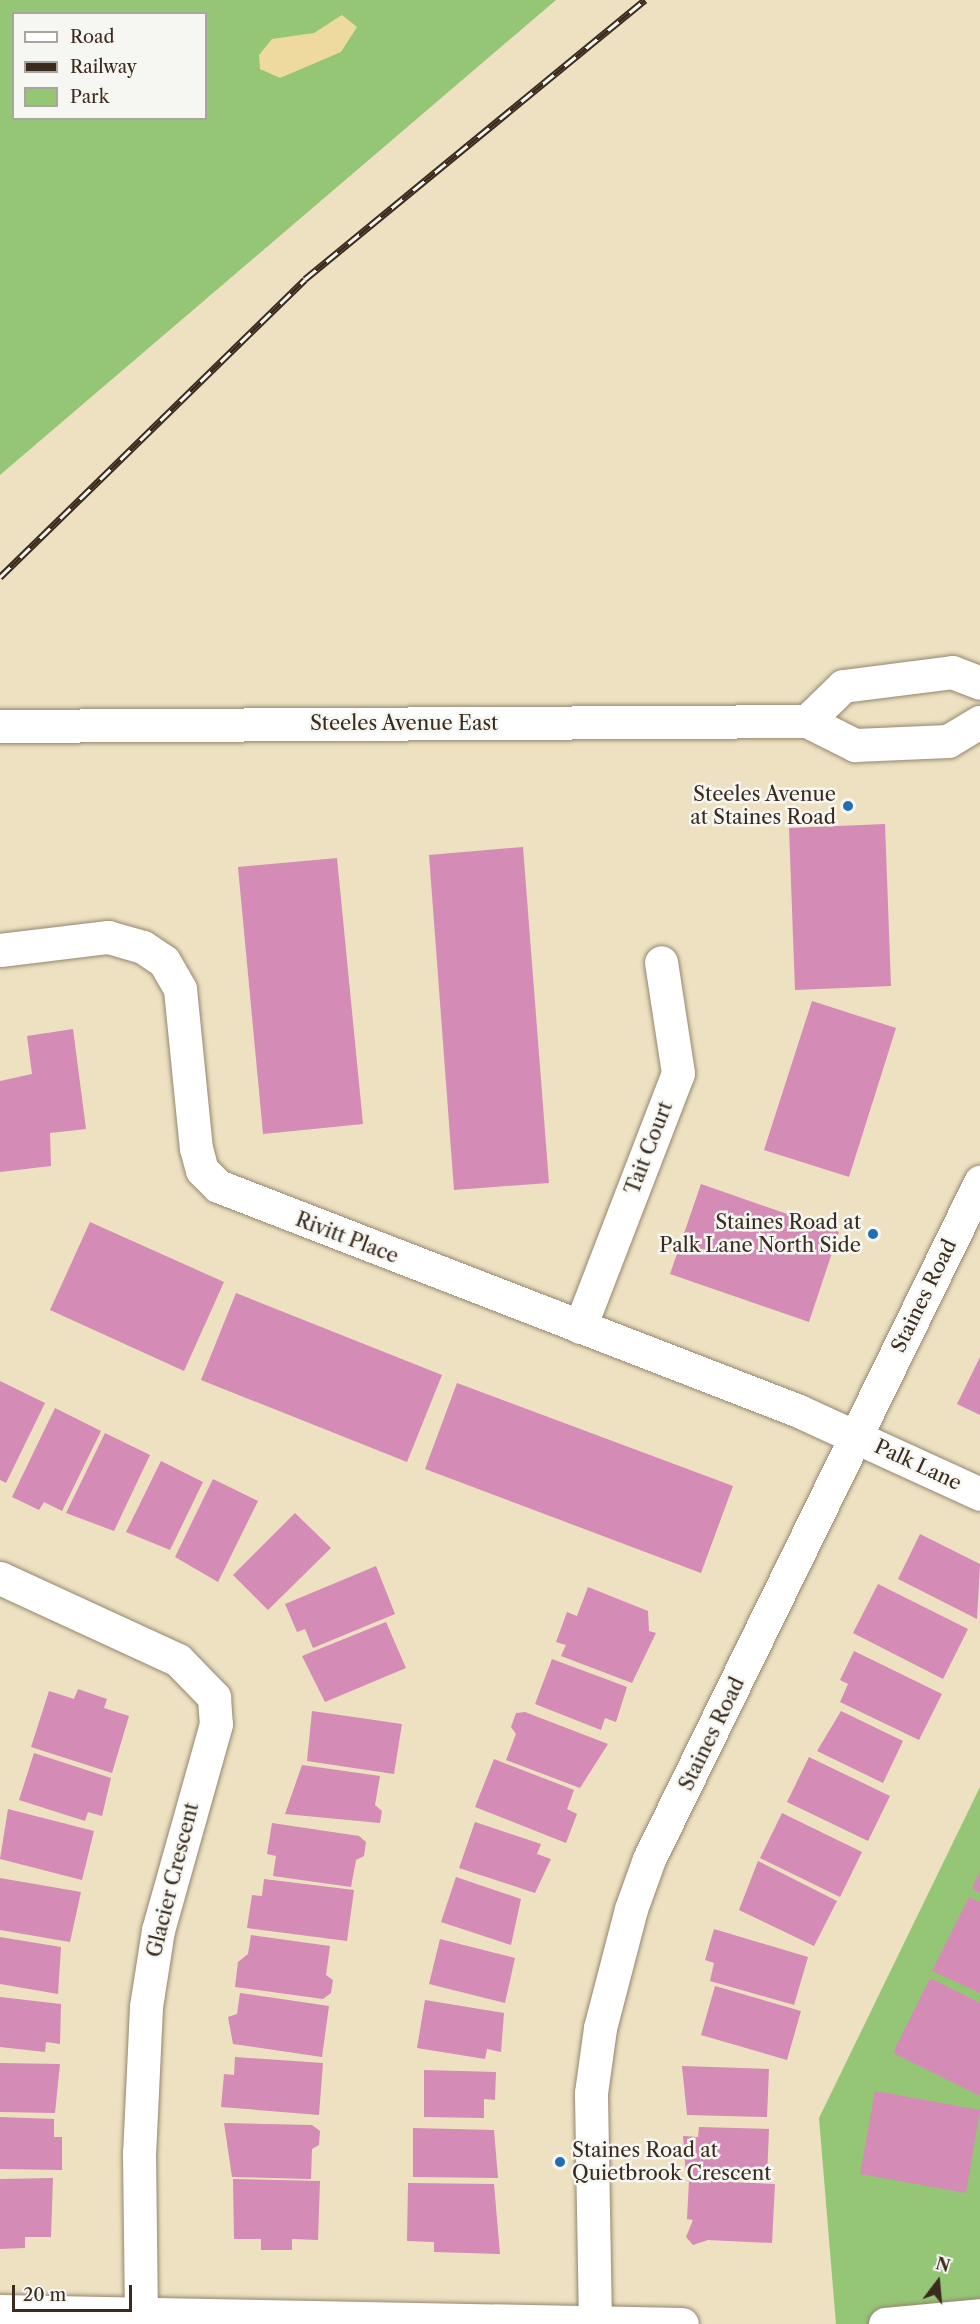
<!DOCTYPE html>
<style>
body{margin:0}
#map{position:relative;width:980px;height:2324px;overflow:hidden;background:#ede1c1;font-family:"Libre Caslon Text",serif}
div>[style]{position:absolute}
.green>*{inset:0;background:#95c676}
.sand>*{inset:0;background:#eeda9e}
.building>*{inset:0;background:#d48bb5}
.roads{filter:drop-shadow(0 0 2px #948670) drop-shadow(0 0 2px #948670)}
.minor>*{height:33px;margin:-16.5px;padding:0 16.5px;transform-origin:16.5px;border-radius:16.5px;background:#fff}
.tertiary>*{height:33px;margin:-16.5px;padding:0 16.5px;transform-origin:16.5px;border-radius:16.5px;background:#fff}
.secondary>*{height:33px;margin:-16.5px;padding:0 16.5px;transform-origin:16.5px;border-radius:16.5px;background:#fff}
.rail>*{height:7px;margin-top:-3.5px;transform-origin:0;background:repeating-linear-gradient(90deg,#f6f6f2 0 14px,#3b2a1e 0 28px);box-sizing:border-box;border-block:2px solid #3b2a1e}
.dots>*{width:16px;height:16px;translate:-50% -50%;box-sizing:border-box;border:3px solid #f6f6f2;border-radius:50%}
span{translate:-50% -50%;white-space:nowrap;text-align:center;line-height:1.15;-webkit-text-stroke:5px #f6f6f2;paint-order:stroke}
.street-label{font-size:20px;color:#3b2a1e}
.poi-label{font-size:20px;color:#3b2a1e}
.right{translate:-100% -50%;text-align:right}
.left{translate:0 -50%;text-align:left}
.legend{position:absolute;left:12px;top:12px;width:195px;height:108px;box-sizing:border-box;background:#f6f6f2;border:2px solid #aba49d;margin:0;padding:8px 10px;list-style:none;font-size:18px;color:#3b2a1e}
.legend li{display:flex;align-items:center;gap:12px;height:30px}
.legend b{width:30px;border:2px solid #aba49d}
.north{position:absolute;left:908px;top:2252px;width:60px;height:60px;-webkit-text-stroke:4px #f6f6f2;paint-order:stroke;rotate:16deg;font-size:16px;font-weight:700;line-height:24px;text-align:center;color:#3b2a1e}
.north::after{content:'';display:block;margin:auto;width:21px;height:27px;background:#3b2a1e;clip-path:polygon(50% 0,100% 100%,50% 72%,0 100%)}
.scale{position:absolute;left:12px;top:2285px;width:120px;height:27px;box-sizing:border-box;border:3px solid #3b2a1e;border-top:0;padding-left:8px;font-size:18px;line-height:21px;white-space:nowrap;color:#3b2a1e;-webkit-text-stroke:4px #f6f6f2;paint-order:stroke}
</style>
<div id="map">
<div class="green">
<i style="clip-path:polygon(evenodd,0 0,556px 0,0 475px,0 0,14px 14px,206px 14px,206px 118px,14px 118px,14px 14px)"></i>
<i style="clip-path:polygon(980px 1787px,980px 2324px,836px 2324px,819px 2118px)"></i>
</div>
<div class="sand">
<i style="clip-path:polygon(342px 15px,357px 27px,341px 52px,280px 78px,260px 69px,259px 55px,272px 39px,314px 33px)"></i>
</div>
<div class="building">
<i style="clip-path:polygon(885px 824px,891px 986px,795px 990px,789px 828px)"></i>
<i style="clip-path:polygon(523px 847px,549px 1183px,454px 1190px,429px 855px)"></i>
<i style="clip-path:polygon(337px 858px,363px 1124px,263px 1134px,238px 867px)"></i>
<i style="clip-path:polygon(812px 1001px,896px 1028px,849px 1177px,764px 1150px)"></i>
<i style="clip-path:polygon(73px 1029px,86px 1129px,50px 1133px,51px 1166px,0 1172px,0 1081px,32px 1074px,27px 1036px)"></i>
<i style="clip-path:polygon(701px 1184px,839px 1232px,809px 1322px,670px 1274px)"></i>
<i style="clip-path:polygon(90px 1222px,224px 1282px,184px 1371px,50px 1310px)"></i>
<i style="clip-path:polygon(236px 1293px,442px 1375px,407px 1462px,201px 1380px)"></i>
<i style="clip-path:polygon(980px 1357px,980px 1415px,957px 1404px)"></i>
<i style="clip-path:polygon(0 1381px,45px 1403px,6px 1483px,0 1480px)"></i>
<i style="clip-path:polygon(457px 1383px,733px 1486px,701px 1573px,425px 1469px)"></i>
<i style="clip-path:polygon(55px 1408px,101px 1431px,62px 1511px,44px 1502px,39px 1510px,12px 1497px)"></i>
<i style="clip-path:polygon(105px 1433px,150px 1455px,114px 1531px,66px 1513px)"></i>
<i style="clip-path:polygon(161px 1461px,203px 1482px,170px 1550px,126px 1532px)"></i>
<i style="clip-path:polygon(213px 1479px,258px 1501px,218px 1582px,175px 1557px)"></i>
<i style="clip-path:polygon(295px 1513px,331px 1548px,268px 1610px,233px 1575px)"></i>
<i style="clip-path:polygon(920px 1534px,980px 1564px,977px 1619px,898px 1579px)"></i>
<i style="clip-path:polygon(376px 1566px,395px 1614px,313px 1648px,305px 1629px,297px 1632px,285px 1604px)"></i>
<i style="clip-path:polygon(878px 1584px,968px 1629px,943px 1679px,853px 1633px)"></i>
<i style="clip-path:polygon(588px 1587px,648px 1611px,649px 1631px,656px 1633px,632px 1683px,561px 1656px,566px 1645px,556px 1642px,567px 1612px,577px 1616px)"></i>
<i style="clip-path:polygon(386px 1622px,406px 1668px,325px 1702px,302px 1656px)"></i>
<i style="clip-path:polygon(854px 1651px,942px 1694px,919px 1740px,840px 1702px,848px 1684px,840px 1680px)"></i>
<i style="clip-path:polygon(552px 1659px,627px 1687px,616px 1722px,605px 1718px,601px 1730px,535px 1704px)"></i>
<i style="clip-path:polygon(78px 1689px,107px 1699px,104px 1708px,129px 1716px,112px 1773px,31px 1747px,49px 1691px,74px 1699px)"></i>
<i style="clip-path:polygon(312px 1711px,402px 1724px,394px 1774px,307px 1761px)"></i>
<i style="clip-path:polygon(841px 1711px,903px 1741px,883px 1783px,817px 1751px)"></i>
<i style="clip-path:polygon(525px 1712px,608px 1744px,580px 1788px,506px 1760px,516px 1734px,511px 1727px,516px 1713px)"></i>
<i style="clip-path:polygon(34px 1753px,111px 1778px,102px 1816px,88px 1812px,85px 1821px,19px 1800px)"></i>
<i style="clip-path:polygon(809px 1757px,890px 1796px,868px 1841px,787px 1802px)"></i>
<i style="clip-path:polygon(494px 1759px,574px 1790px,567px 1809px,577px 1814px,566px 1843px,475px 1807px)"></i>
<i style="clip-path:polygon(302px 1765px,380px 1776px,375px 1805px,382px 1811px,380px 1823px,285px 1814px)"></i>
<i style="clip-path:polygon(8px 1809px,94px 1831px,82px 1880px,0 1859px)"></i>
<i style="clip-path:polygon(782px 1813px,862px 1852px,840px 1897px,760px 1858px)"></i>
<i style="clip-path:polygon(475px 1822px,541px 1844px,537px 1854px,551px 1859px,535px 1893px,459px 1868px)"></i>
<i style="clip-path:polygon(272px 1823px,359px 1836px,366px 1842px,364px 1856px,356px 1860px,351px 1887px,273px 1876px,276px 1856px,267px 1854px)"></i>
<i style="clip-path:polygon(758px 1861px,837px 1901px,814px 1946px,739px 1910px)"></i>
<i style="clip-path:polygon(980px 1871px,980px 1893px,972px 1888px)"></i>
<i style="clip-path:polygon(456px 1877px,521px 1899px,511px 1945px,441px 1922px)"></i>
<i style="clip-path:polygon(0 1878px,81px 1892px,70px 1942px,0 1930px)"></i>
<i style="clip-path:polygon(264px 1879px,354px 1890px,347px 1941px,247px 1928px,252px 1895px,262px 1896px)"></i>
<i style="clip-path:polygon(969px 1897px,980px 1902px,980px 1993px,932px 1971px)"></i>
<i style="clip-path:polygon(714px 1929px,808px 1957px,794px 2005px,710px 1981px,714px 1963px,705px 1960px)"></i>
<i style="clip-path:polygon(251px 1935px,330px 1946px,326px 1975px,333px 1980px,331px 1993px,323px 1999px,235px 1987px,238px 1962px,248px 1954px)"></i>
<i style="clip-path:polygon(0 1937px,61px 1947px,58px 1994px,0 1984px)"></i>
<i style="clip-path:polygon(440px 1939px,515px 1958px,505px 2003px,429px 1984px)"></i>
<i style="clip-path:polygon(930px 1978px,980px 2003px,980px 2096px,893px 2053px)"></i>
<i style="clip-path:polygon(715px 1986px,801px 2011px,787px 2060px,701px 2035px)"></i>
<i style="clip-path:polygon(240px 1993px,329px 2006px,322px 2057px,233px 2044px,228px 2017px,237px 2014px)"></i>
<i style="clip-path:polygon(0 1997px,61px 2004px,60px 2044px,46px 2042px,45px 2052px,0 2047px)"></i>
<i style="clip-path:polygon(425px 2000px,504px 2013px,501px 2052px,487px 2049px,485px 2059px,417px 2048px)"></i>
<i style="clip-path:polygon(235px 2057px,323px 2063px,319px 2115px,221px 2107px,224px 2074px,234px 2075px)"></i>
<i style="clip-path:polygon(0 2063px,60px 2064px,55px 2113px,0 2112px)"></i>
<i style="clip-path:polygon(682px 2066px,769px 2069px,767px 2117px,687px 2115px)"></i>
<i style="clip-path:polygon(424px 2070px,496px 2072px,495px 2100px,484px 2099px,484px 2118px,424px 2117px)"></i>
<i style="clip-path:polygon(875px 2091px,980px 2110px,966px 2193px,860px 2174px)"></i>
<i style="clip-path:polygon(0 2117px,54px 2119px,54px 2137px,62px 2137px,62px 2170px,0 2169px)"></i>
<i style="clip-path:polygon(224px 2123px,312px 2125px,320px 2131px,319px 2145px,312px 2149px,311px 2179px,232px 2177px)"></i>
<i style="clip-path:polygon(699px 2127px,769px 2129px,767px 2178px,686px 2176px,683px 2136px,698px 2137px)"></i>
<i style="clip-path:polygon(413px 2128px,494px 2130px,498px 2178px,413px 2177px)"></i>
<i style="clip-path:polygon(53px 2178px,51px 2237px,25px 2237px,25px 2248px,0 2249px,0 2179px)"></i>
<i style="clip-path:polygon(233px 2179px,320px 2181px,318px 2240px,292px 2239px,292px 2250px,261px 2250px,261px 2239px,234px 2239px)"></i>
<i style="clip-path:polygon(689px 2180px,775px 2184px,772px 2243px,708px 2240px,693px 2245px,686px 2237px,693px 2220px,687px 2219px)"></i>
<i style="clip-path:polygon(408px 2183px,494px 2184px,500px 2254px,434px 2252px,434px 2242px,407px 2241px)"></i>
</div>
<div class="roads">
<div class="minor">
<i style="left:0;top:950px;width:109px;rotate:-6.9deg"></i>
<i style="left:108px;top:937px;width:36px;rotate:16deg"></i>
<i style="left:143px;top:947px;width:25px;rotate:34deg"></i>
<i style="left:164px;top:961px;width:32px;rotate:60deg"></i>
<i style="left:180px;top:989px;width:160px;rotate:84.3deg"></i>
<i style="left:196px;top:1148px;width:23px;rotate:75deg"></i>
<i style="left:202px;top:1170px;width:23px;rotate:45deg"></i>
<i style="left:218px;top:1186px;width:623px;rotate:21.17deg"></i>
<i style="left:799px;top:1411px;width:199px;rotate:24.6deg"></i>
<i style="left:580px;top:1327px;width:272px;rotate:-68.9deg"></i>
<i style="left:678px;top:1073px;width:112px;rotate:-98.7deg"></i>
<i style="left:0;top:1578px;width:196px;rotate:24.7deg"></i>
<i style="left:178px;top:1660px;width:52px;rotate:45.8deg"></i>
<i style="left:214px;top:1697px;width:27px;rotate:86deg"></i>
<i style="left:216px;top:1724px;width:214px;rotate:105.7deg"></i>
<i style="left:158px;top:1930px;width:78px;rotate:98.9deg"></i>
<i style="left:146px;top:2007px;width:146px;rotate:92.7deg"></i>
<i style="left:139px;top:2153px;width:161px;rotate:89.3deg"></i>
<i style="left:0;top:2311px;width:682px;rotate:1.09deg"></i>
<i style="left:885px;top:2324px;width:95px;rotate:-5.4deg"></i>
</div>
<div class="tertiary">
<i style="left:595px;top:2324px;width:231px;rotate:-91deg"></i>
<i style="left:591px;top:2093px;width:66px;rotate:-82.1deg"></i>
<i style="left:600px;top:2028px;width:123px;rotate:-75.4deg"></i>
<i style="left:631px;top:1909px;width:53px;rotate:-70.2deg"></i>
<i style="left:649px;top:1859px;width:754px;rotate:-63.94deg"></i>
</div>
<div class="secondary">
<i style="left:807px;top:721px;width:50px;rotate:-44.2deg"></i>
<i style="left:843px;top:686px;width:110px;rotate:-7.3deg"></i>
<i style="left:952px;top:672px;width:30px;rotate:21deg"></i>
<i style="left:0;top:726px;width:807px;rotate:-0.35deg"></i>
<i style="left:807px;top:721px;width:54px;rotate:26.6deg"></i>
<i style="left:855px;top:745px;width:93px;rotate:-2.5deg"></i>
<i style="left:948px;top:741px;width:37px;rotate:-31deg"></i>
</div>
</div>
<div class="rail">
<i style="left:0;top:577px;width:426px;rotate:-44.3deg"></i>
<i style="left:305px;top:279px;width:440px;rotate:-39.4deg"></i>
</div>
<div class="dots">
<i style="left:848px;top:806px;background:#1f6fb2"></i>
<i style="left:873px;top:1234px;background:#1f6fb2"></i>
<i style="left:560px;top:2162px;background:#1f6fb2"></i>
</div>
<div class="street-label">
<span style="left:404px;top:723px">Steeles Avenue East</span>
<span style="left:649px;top:1148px;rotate:-69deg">Tait Court</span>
<span style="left:347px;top:1238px;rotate:21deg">Rivitt Place</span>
<span style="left:924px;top:1296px;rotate:-64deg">Staines Road</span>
<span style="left:918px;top:1465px;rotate:25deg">Palk Lane</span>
<span style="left:712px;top:1734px;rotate:-64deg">Staines Road</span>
<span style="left:173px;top:1880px;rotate:-76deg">Glacier Crescent</span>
</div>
<div class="poi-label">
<span class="right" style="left:836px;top:806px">Steeles Avenue<br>at Staines Road</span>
<span class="right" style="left:861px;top:1234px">Staines Road at<br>Palk Lane North Side</span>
<span class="left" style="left:572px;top:2162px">Staines Road at<br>Quietbrook Crescent</span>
</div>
<ul class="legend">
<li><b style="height:8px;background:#fff"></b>Road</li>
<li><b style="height:8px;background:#3b2a1e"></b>Railway</li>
<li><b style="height:16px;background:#95c676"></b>Park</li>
</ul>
<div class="north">N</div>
<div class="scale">20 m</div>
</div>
